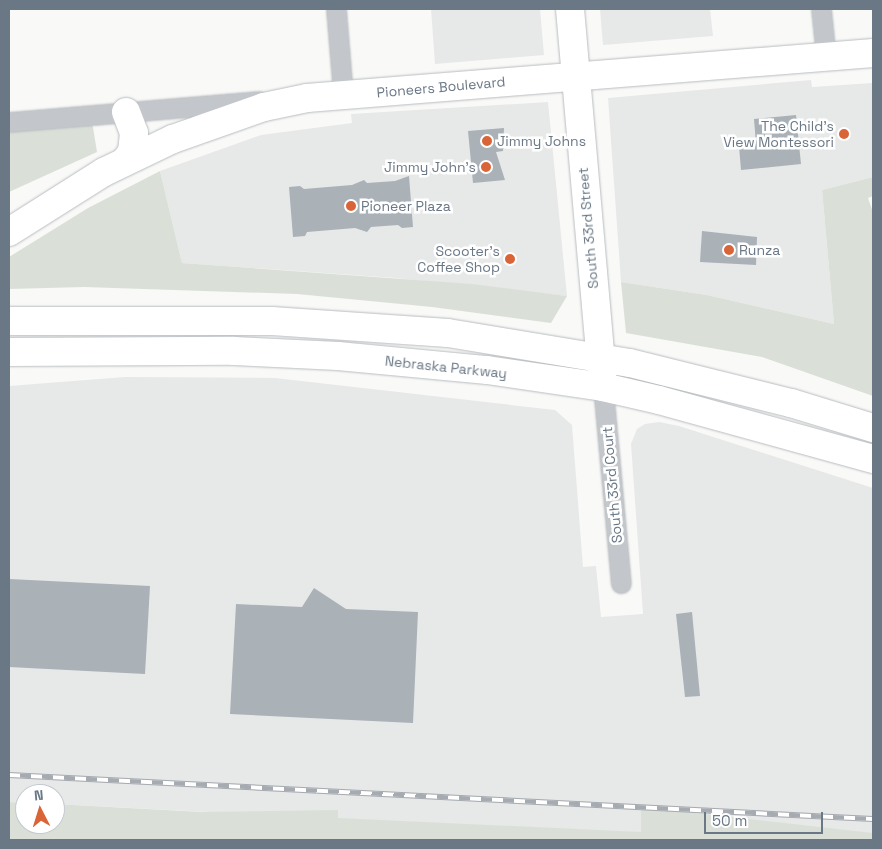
<!DOCTYPE html>
<style>
body{margin:0}
#map{position:relative;width:882px;height:849px;overflow:hidden;background:#f9f9f7;font-family:"Space Grotesk",sans-serif}
div>[style]{position:absolute}
.built>*{inset:0;background:#e7e8e8}
.green>*{inset:0;background:#dae0d8}
.building>*{inset:0;background:#aab1b7}
.roads{filter:drop-shadow(0 0 1px #b8bcc0) drop-shadow(0 0 1px #b8bcc0)}
.minor>*{height:19px;margin:-9.5px;padding:0 9.5px;transform-origin:9.5px;border-radius:9.5px;background:#c3c6ca}
.secondary>*{height:28px;margin:-14px;padding:0 14px;transform-origin:14px;border-radius:14px;background:#fff}
.primary>*{height:28px;margin:-14px;padding:0 14px;transform-origin:14px;border-radius:14px;background:#fff}
.rail>*{height:5.5px;margin-top:-2.75px;transform-origin:0;background:repeating-linear-gradient(90deg,#fff 0 11px,#a6abb1 0 22px);box-sizing:border-box;border-block:1px solid #a6abb1}
.dots>*{width:14px;height:14px;translate:-50% -50%;box-sizing:border-box;border:2px solid #fff;border-radius:50%}
span{translate:-50% -50%;white-space:nowrap;text-align:center;line-height:1.15;-webkit-text-stroke:5px #fff;paint-order:stroke}
.street-label{font-size:14px;color:#6a7886}
.poi-label{font-size:14px;color:#6a7886}
.right{translate:-100% -50%;text-align:right}
.left{translate:0 -50%;text-align:left}
.frame{position:absolute;inset:0;border:10px solid #6a7886;pointer-events:none}
.north{position:absolute;left:15px;top:784px;width:50px;height:50px;box-sizing:border-box;background:#fff;border:1px solid #c3c9cf;border-radius:50%;rotate:355deg;font-size:14px;font-weight:700;line-height:20px;text-align:center;color:#6a7886}
.north::after{content:'';display:block;margin:auto;width:18px;height:22px;background:#d96437;clip-path:polygon(50% 0,100% 100%,50% 72%,0 100%)}
.scale{position:absolute;left:704px;top:812px;width:119px;height:22px;box-sizing:border-box;border:2px solid #6a7886;border-top:0;padding-left:6px;font-size:15px;line-height:18px;white-space:nowrap;color:#6a7886;-webkit-text-stroke:4px #fff;paint-order:stroke}
</style>
<div id="map">
<div class="built">
<i style="clip-path:polygon(431px 9px,540px 9px,544px 55px,435px 64px)"></i>
<i style="clip-path:polygon(600px 9px,710px 9px,713px 36px,603px 45px)"></i>
<i style="clip-path:polygon(811px 80px,812px 87px,873px 83px,873px 177px,822px 190px,834px 324px,707px 295px,621px 282px,608px 98px)"></i>
<i style="clip-path:polygon(548px 102px,567px 296px,396px 278px,182px 263px,160px 171px,261px 135px,352px 123px,351px 114px)"></i>
<i style="clip-path:polygon(125px 377px,275px 378px,555px 410px,572px 425px,583px 567px,596px 566px,601px 617px,643px 614px,631px 444px,637px 429px,645px 424px,659px 422px,679px 426px,873px 488px,873px 840px,748px 840px,55px 804px,55px 794px,25px 794px,25px 803px,9px 802px,9px 386px)"></i>
</div>
<div class="green">
<i style="clip-path:polygon(91px 115px,97px 152px,9px 192px,9px 122px)"></i>
<i style="clip-path:polygon(160px 171px,182px 263px,472px 284px,567px 296px,551px 323px,432px 307px,297px 294px,84px 287px,9px 289px,9px 257px,88px 208px)"></i>
<i style="clip-path:polygon(873px 177px,873px 196px,868px 198px,873px 212px,873px 396px,762px 357px,626px 333px,621px 282px,707px 295px,834px 324px,822px 190px)"></i>
<i style="clip-path:polygon(9px 802px,25px 803px,25px 824px,55px 824px,55px 804px,203px 812px,338px 810px,338px 818px,641px 832px,641px 807px,873px 833px,873px 840px,9px 840px)"></i>
</div>
<div class="building">
<i style="clip-path:polygon(796px 115px,801px 164px,741px 170px,739px 146px,756px 144px,754px 119px)"></i>
<i style="clip-path:polygon(504px 128px,503px 151px,496px 152px,505px 180px,473px 183px,468px 131px)"></i>
<i style="clip-path:polygon(409px 176px,413px 227px,402px 228px,398px 225px,371px 227px,367px 232px,355px 228px,307px 232px,305px 236px,293px 237px,289px 187px,300px 186px,304px 189px,352px 185px,364px 180px,367px 183px,395px 181px)"></i>
<i style="clip-path:polygon(702px 231px,757px 237px,756px 265px,700px 262px)"></i>
<i style="clip-path:polygon(9px 579px,150px 586px,145px 674px,9px 667px)"></i>
<i style="clip-path:polygon(314px 588px,346px 609px,418px 612px,413px 723px,230px 714px,236px 604px,302px 607px)"></i>
<i style="clip-path:polygon(692px 612px,700px 696px,685px 697px,676px 614px)"></i>
</div>
<div class="roads">
<div class="minor">
<i style="left:336px;top:9px;width:86px;rotate:85.3deg"></i>
<i style="left:821px;top:9px;width:48px;rotate:84.1deg"></i>
<i style="left:9px;top:122px;width:251px;rotate:-4.8deg"></i>
<i style="left:603px;top:387px;width:197px;rotate:84.8deg"></i>
</div>
<div class="secondary">
<i style="left:570px;top:9px;width:379px;rotate:85deg"></i>
<i style="left:307px;top:98px;width:568px;rotate:-4.55deg"></i>
</div>
<div class="primary">
<i style="left:126px;top:112px;width:22px;rotate:69deg"></i>
<i style="left:134px;top:133px;width:19px;rotate:96deg"></i>
<i style="left:132px;top:152px;width:10px;rotate:127deg"></i>
<i style="left:9px;top:232px;width:112px;rotate:-32.3deg"></i>
<i style="left:104px;top:172px;width:76px;rotate:-25.6deg"></i>
<i style="left:173px;top:139px;width:96px;rotate:-19.4deg"></i>
<i style="left:264px;top:107px;width:44px;rotate:-11.8deg"></i>
<i style="left:9px;top:321px;width:263px"></i>
<i style="left:272px;top:321px;width:176px;rotate:3.9deg"></i>
<i style="left:448px;top:333px;width:184px;rotate:9.4deg"></i>
<i style="left:630px;top:363px;width:166px;rotate:14deg"></i>
<i style="left:791px;top:403px;width:86px;rotate:17deg"></i>
<i style="left:9px;top:352px;width:225px;rotate:-0.3deg"></i>
<i style="left:234px;top:351px;width:104px;rotate:2.8deg"></i>
<i style="left:338px;top:356px;width:150px;rotate:5.4deg"></i>
<i style="left:487px;top:370px;width:117px;rotate:8.3deg"></i>
<i style="left:603px;top:387px;width:57px;rotate:13.1deg"></i>
<i style="left:659px;top:400px;width:222px;rotate:15.4deg"></i>
</div>
</div>
<div class="rail">
<i style="left:9px;top:775px;width:865px;rotate:2.92deg"></i>
</div>
<div class="dots">
<i style="left:844px;top:134px;background:#d96437"></i>
<i style="left:487px;top:141px;background:#d96437"></i>
<i style="left:486px;top:167px;background:#d96437"></i>
<i style="left:351px;top:206px;background:#d96437"></i>
<i style="left:729px;top:250px;background:#d96437"></i>
<i style="left:510px;top:259px;background:#d96437"></i>
</div>
<div class="street-label">
<span style="left:441px;top:87px;rotate:-5deg">Pioneers Boulevard</span>
<span style="left:588px;top:228px;rotate:-95deg">South 33rd Street</span>
<span style="left:446px;top:367px;rotate:6deg">Nebraska Parkway</span>
<span style="left:612px;top:485px;rotate:-95deg">South 33rd Court</span>
</div>
<div class="poi-label">
<span class="right" style="left:834px;top:134px">The Child's<br>View Montessori</span>
<span class="left" style="left:497px;top:141px">Jimmy Johns</span>
<span class="right" style="left:476px;top:167px">Jimmy John's</span>
<span class="left" style="left:361px;top:206px">Pioneer Plaza</span>
<span class="left" style="left:739px;top:250px">Runza</span>
<span class="right" style="left:500px;top:259px">Scooter's<br>Coffee Shop</span>
</div>
<div class="frame"></div>
<div class="north">N</div>
<div class="scale">50 m</div>
</div>
